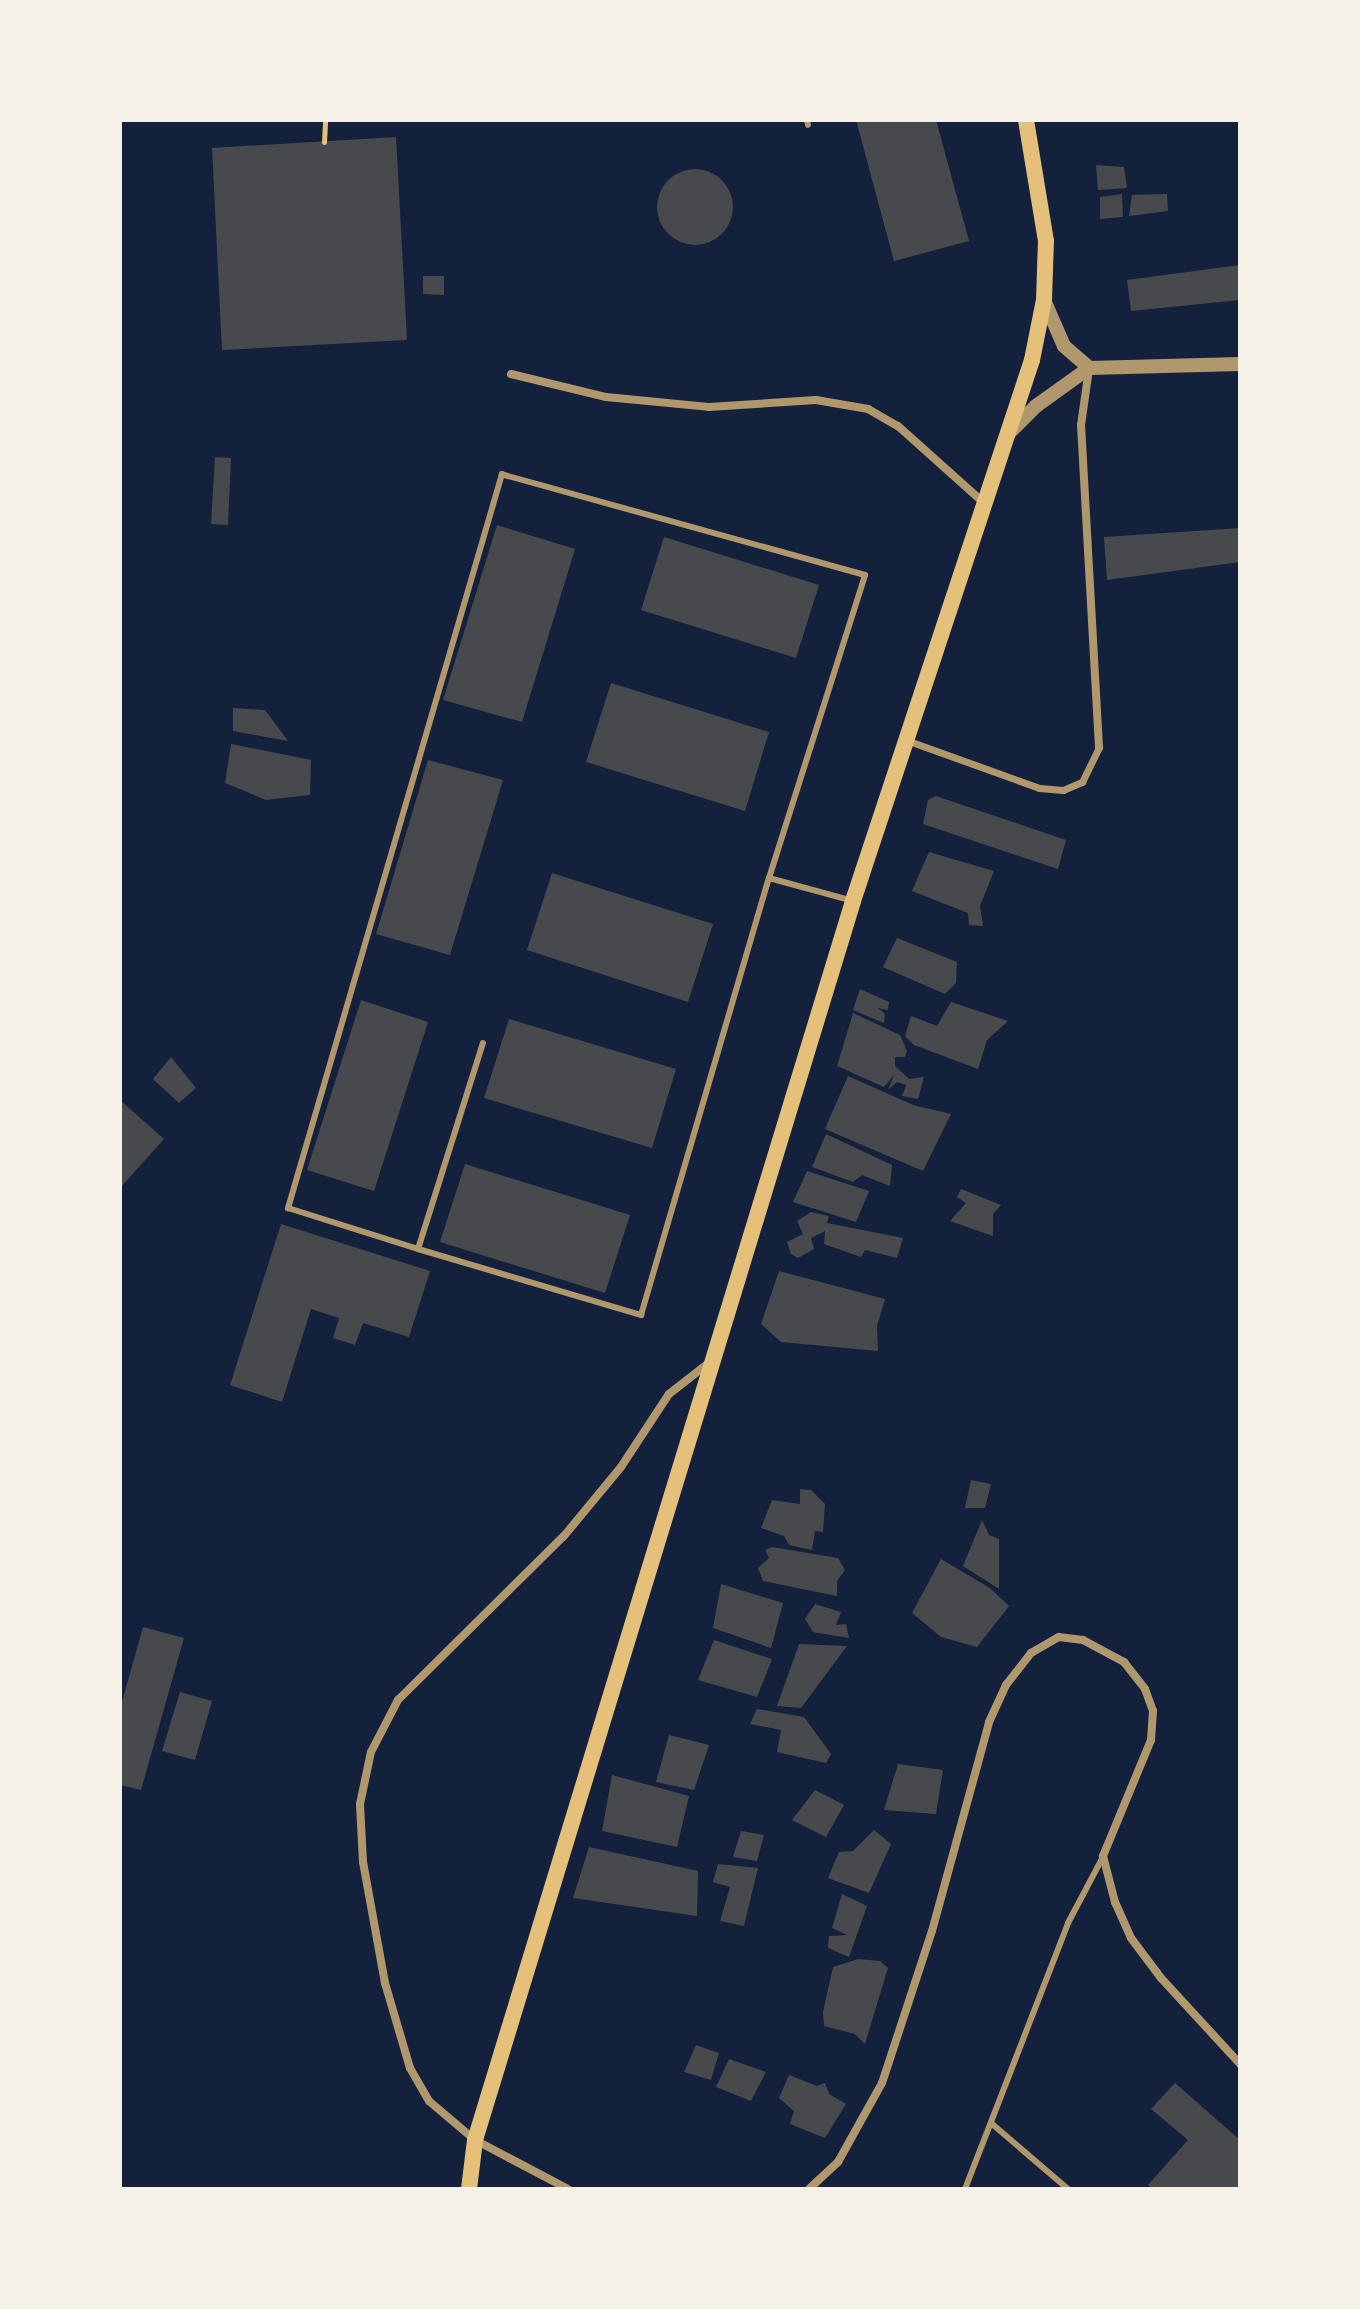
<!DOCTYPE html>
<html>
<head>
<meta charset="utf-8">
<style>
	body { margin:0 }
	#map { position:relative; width:1360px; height:2309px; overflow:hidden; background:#14213d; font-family:"PT Sans Narrow",sans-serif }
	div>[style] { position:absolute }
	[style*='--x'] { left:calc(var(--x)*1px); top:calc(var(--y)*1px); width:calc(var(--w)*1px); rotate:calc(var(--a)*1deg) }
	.building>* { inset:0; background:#48494c }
	.round { border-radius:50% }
	.path>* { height:5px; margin:-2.5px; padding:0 2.5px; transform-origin:2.5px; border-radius:2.5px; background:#e5c07b }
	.service>* { height:6px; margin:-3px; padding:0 3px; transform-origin:3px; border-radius:3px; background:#b1986c }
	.pedestrian>* { height:7px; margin:-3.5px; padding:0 3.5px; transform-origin:3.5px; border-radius:3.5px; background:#b1986c }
	.minor>* { height:8px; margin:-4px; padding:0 4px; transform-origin:4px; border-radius:4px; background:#b1986c }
	.tertiary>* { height:14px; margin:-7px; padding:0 7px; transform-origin:7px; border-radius:7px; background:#b1986c }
	.secondary>* { height:16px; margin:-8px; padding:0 8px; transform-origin:8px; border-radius:8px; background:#e5c07b }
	span { translate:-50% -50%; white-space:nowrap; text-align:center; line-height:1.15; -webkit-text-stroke:7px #f6f1e7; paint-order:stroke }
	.frame { position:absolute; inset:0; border:122px solid #f6f1e7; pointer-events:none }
</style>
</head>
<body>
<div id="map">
	<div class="building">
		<i style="clip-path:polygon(856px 120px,936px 120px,969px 241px,894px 261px)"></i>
		<i style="clip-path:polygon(396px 137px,407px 340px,222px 350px,212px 148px)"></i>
		<i style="clip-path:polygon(1096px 165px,1124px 167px,1127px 188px,1098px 190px)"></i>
		<i class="round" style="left:657px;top:169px;width:76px;height:76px"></i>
		<i style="clip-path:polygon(1122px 194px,1123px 217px,1100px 219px,1100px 197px)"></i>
		<i style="clip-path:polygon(1167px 194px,1168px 211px,1129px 216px,1132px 195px)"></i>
		<i style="clip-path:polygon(1240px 265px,1240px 300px,1131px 311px,1127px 280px)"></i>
		<i style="clip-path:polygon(423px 276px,444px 276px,444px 295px,423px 294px)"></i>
		<i style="clip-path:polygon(215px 457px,231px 458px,228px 525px,211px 524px)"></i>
		<i style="clip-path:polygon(497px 525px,575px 549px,522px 722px,443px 700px)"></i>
		<i style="clip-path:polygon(1240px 528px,1240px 562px,1107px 580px,1104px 537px)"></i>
		<i style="clip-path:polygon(664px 537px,819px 585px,796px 658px,641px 610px)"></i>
		<i style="clip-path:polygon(611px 683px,769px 732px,745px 811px,586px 762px)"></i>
		<i style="clip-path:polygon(233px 708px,265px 710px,288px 741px,233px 731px)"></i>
		<i style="clip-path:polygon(231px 744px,311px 760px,310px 795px,266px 800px,225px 783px)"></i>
		<i style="clip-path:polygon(428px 760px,503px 780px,450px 955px,376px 934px)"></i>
		<i style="clip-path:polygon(936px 796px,1066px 840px,1058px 869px,923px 824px,928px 800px)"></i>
		<i style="clip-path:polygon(929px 852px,994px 871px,980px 906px,983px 926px,969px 925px,968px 913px,912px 891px)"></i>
		<i style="clip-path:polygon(552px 873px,713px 924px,688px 1002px,527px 950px)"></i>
		<i style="clip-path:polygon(897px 938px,957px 962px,956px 983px,945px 994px,883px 967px)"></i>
		<i style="clip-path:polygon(860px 989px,889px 1002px,888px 1010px,878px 1008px,885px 1014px,884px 1023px,853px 1010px)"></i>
		<i style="clip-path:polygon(361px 1000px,428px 1022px,374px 1191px,307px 1170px)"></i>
		<i style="clip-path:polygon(951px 1002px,1008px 1021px,987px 1040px,978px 1069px,914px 1045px,905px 1036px,911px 1016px,937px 1026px)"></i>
		<i style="clip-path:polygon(853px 1013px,900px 1035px,907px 1051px,905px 1057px,895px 1057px,895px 1066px,909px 1079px,924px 1077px,918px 1099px,902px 1096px,906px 1085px,897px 1082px,888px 1090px,894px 1075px,884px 1087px,837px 1066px)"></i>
		<i style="clip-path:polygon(509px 1019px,676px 1069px,652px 1148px,484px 1098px)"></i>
		<i style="clip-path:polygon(171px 1057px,196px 1088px,179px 1103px,153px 1079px)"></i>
		<i style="clip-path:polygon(848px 1076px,913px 1105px,951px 1114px,923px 1171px,825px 1129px)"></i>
		<i style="clip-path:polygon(120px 1100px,164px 1139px,120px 1188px)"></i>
		<i style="clip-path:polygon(826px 1134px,892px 1165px,890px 1186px,862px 1175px,853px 1182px,812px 1167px)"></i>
		<i style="clip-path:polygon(465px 1164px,630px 1215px,605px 1293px,440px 1242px)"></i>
		<i style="clip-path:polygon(807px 1171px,869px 1191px,856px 1222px,793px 1202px)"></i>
		<i style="clip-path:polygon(961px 1189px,1001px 1205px,993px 1214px,993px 1236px,950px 1221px,966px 1203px,957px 1197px)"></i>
		<i style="clip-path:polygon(811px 1212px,829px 1216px,827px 1223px,903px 1238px,897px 1258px,865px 1250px,861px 1257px,824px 1244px,825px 1231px,811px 1238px,814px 1249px,798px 1258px,791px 1254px,787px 1242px,803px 1234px,797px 1221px)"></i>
		<i style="clip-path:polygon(281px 1224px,430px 1271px,409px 1337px,363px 1323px,355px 1345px,333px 1338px,339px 1318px,311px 1309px,282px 1402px,230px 1385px)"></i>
		<i style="clip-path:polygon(779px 1271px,885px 1299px,877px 1326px,878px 1351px,781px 1342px,761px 1324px)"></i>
		<i style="clip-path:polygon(971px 1480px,991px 1484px,985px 1508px,965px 1508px)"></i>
		<i style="clip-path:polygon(800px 1489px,811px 1490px,825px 1504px,823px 1532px,815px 1531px,812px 1550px,789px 1545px,784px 1536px,761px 1528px,772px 1500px,800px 1504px)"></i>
		<i style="clip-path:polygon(982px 1520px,989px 1535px,999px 1539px,999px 1589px,963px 1566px)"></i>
		<i style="clip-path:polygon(772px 1547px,838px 1558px,845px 1570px,837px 1581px,837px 1596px,763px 1581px,758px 1568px,769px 1558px,765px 1550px)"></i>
		<i style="clip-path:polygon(941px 1559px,990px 1588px,1009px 1606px,977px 1647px,941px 1637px,912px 1613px)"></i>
		<i style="clip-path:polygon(721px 1584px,783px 1603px,771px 1648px,713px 1628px)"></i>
		<i style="clip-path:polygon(815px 1604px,841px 1612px,836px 1625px,846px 1624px,849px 1638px,813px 1632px,805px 1619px)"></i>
		<i style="clip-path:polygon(143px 1627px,184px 1638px,141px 1790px,120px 1785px,120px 1709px)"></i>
		<i style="clip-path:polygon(714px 1640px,772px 1659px,757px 1697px,698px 1680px)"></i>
		<i style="clip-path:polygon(799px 1644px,847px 1646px,801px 1708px,777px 1706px)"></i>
		<i style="clip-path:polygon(180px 1692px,212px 1701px,195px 1760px,162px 1751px)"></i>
		<i style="clip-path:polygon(757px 1709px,804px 1717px,831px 1754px,826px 1763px,777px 1752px,781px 1730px,750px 1724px)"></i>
		<i style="clip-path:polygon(669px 1735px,709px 1745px,694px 1790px,656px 1782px)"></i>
		<i style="clip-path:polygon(898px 1764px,943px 1770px,936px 1814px,884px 1810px)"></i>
		<i style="clip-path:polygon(612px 1775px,689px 1796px,677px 1847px,602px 1831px)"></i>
		<i style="clip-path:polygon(815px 1790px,844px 1805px,826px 1837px,792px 1820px)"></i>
		<i style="clip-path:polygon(874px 1830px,891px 1844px,869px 1893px,828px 1878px,839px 1852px,853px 1851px)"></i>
		<i style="clip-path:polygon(741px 1831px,764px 1835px,757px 1861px,733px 1857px)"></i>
		<i style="clip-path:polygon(589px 1847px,698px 1871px,697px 1916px,573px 1898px)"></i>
		<i style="clip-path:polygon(718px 1864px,758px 1868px,744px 1926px,720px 1921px,730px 1887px,713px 1882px)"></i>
		<i style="clip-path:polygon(842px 1894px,867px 1906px,849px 1957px,828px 1948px,829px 1936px,847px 1935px,832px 1928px)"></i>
		<i style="clip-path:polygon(858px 1959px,880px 1961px,888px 1968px,865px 2044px,855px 2034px,824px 2026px,823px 2012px,833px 1967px)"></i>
		<i style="clip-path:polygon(696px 2045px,719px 2053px,711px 2080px,684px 2072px)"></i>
		<i style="clip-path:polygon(729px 2059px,766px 2072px,751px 2101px,716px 2087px)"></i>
		<i style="clip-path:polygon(789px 2075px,817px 2086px,825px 2083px,829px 2094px,846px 2104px,825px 2138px,790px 2124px,794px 2111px,779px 2098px)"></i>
		<i style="clip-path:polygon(1175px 2083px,1240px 2140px,1240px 2189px,1153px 2189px,1148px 2185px,1188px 2140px,1151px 2109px)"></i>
	</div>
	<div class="path">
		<i style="--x:324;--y:142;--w:22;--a:-87"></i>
	</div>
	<div class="service">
		<i style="--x:807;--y:120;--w:5;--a:79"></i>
		<i style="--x:769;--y:878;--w:84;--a:15.2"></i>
		<i style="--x:418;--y:1249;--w:233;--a:16.5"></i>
		<i style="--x:641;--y:1315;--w:455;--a:-73.7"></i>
		<i style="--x:769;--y:878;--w:318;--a:-72.4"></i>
		<i style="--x:865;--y:575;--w:377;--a:-164.5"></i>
		<i style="--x:502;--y:474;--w:765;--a:106.25"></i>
		<i style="--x:288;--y:1208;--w:136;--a:17.5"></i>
		<i style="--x:418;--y:1249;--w:216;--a:-72.5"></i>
		<i style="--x:991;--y:2123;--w:101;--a:40.6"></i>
		<i style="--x:965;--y:2189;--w:285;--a:-68.8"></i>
		<i style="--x:1068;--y:1923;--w:75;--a:-62.1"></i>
	</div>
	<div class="pedestrian">
		<i style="--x:906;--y:740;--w:141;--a:19.8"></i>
		<i style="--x:1039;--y:788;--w:24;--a:5"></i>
		<i style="--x:1063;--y:790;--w:21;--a:-23"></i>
		<i style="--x:1082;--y:782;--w:39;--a:-64"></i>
	</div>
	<div class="minor">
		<i style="--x:1089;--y:369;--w:57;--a:98.1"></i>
		<i style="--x:1081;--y:425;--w:323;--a:86.8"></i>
		<i style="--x:511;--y:374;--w:98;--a:13.6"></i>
		<i style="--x:606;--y:397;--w:103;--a:5.5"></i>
		<i style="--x:709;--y:407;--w:107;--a:-3.7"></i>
		<i style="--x:816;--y:400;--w:53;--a:9.8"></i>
		<i style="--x:868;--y:409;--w:34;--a:30"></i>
		<i style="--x:898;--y:426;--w:115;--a:41.8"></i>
		<i style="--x:568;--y:2189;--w:105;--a:-152.2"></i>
		<i style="--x:475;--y:2140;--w:60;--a:-139.7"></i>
		<i style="--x:429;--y:2101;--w:38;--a:-120"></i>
		<i style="--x:410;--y:2068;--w:89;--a:-106.4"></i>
		<i style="--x:385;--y:1983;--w:123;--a:-100.3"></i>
		<i style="--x:363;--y:1862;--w:58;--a:-93"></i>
		<i style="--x:360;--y:1804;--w:53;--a:-78.1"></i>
		<i style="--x:371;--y:1752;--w:59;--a:-62.6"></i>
		<i style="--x:398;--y:1700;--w:233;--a:-44.7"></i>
		<i style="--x:564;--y:1536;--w:89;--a:-50.4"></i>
		<i style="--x:621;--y:1467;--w:87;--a:-56.7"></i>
		<i style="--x:669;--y:1394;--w:52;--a:-38"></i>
		<i style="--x:809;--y:2189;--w:40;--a:-43"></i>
		<i style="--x:838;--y:2162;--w:90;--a:-60.9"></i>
		<i style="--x:882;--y:2083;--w:160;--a:-71.8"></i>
		<i style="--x:932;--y:1931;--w:217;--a:-74.7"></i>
		<i style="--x:989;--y:1722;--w:41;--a:-65.3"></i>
		<i style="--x:1006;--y:1685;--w:41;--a:-52"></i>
		<i style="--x:1031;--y:1653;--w:32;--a:-30"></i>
		<i style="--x:1059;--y:1637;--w:24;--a:7"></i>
		<i style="--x:1083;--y:1640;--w:47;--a:28.2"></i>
		<i style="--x:1124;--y:1662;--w:34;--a:52"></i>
		<i style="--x:1145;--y:1689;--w:23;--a:70"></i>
		<i style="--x:1153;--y:1711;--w:29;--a:94"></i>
		<i style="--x:1151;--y:1740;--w:126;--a:112.5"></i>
		<i style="--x:1103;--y:1856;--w:48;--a:75.4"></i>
		<i style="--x:1115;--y:1902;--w:39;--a:66"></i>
		<i style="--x:1131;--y:1938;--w:50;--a:53.1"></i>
		<i style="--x:1161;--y:1978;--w:117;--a:47.4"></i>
	</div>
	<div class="tertiary">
		<i style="--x:1044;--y:300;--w:50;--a:66.5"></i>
		<i style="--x:1064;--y:346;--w:33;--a:41"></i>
		<i style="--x:1007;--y:435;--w:41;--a:-45"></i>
		<i style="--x:1036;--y:406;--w:65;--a:-35.6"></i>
		<i style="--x:1089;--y:368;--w:151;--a:-1.5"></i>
	</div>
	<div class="secondary">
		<i style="--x:469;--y:2189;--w:49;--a:-83"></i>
		<i style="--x:475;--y:2140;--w:1295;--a:-73.03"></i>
		<i style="--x:853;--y:901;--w:570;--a:-71.69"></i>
		<i style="--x:1032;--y:360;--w:61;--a:-78.7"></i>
		<i style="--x:1044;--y:300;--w:59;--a:-88.1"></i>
		<i style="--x:1046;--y:241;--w:123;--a:-99.4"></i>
	</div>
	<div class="frame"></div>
</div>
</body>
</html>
